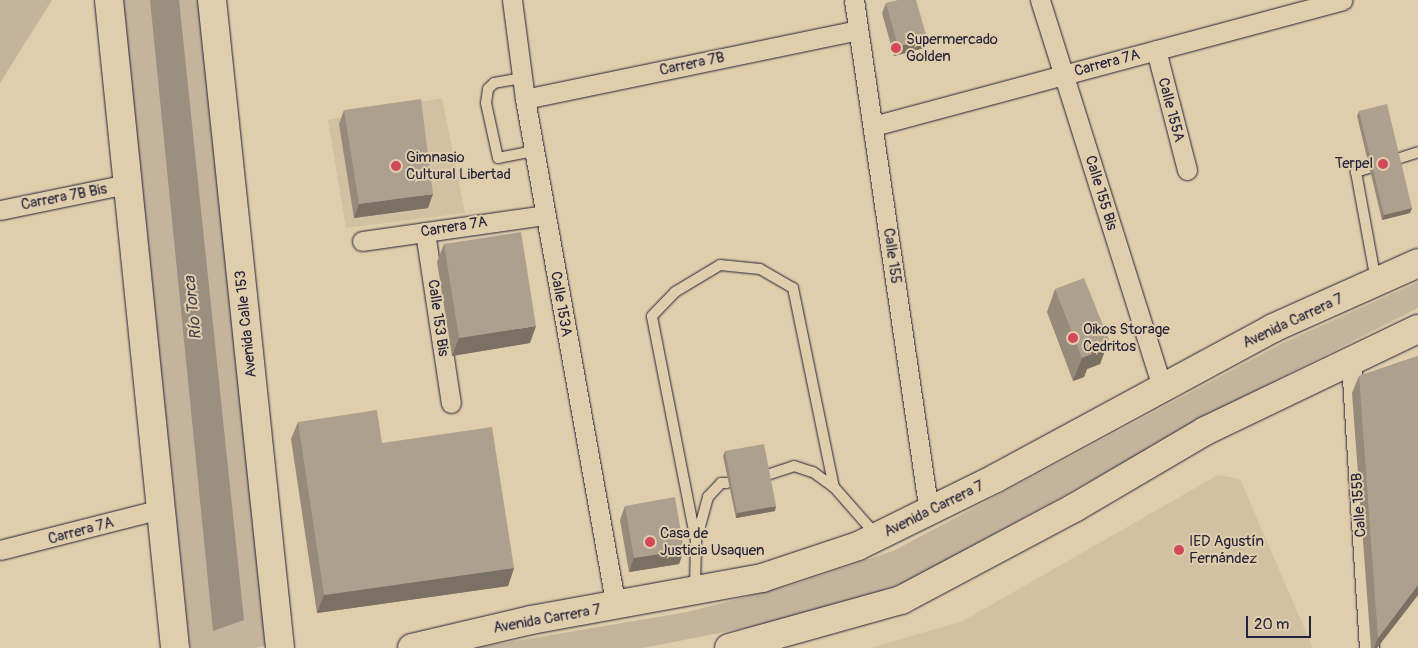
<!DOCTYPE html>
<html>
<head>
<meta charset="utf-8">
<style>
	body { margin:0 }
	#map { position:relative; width:1418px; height:648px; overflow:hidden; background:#e0cdab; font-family:Pangolin,sans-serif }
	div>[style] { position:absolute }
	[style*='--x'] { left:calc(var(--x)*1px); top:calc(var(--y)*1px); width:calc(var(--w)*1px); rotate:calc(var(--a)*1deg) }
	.built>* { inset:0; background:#d1c0a2 }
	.green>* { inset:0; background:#c4b49b }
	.water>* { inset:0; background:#9a8f81 }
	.roads { filter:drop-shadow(0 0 1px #22223b) drop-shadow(0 0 1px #22223b) }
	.lane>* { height:10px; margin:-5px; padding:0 5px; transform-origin:5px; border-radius:5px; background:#e0cdab }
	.street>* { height:19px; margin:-9.5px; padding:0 9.5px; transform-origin:9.5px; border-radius:9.5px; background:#e0cdab }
	.primary>* { height:28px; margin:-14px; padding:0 14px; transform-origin:14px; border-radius:14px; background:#e0cdab }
	.wall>* { inset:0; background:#968a7a }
	.shaded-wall>* { inset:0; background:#7a7063 }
	.building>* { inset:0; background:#aea08e }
	.dots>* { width:14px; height:14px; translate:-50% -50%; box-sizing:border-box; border:2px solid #e0cdab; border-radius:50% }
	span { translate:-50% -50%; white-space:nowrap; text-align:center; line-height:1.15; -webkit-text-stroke:4px #e0cdab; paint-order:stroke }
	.poi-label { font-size:15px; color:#22223b }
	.left { translate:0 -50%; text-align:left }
	.right { translate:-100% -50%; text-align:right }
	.street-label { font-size:15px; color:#22223b }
	.water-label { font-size:16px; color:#403d4c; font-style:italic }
	.scale { position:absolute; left:1246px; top:616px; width:65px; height:22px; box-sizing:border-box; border:2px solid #22223b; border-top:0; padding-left:6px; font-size:15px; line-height:18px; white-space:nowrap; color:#22223b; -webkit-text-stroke:4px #e0cdab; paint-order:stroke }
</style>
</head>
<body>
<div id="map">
	<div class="built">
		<i style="clip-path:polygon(442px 98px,465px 213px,346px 228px,328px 120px)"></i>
		<i style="clip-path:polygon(1218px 475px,1240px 479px,1313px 648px,870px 648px,963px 621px)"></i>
	</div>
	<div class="green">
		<i style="clip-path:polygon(0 0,52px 0,0 83px)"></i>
		<i style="clip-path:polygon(123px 0,203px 0,266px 645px,256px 648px,190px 648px)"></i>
		<i style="clip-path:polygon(1418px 282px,1418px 308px,1245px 396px,907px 582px,801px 617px,643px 648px,474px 648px,687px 612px,785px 587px,893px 551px,1283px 343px)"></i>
	</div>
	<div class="water">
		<i style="clip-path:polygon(150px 0,179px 0,244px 620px,213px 631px)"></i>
	</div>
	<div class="roads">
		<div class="lane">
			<i style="--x:522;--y:78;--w:28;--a:170"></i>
			<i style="--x:494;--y:83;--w:8;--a:135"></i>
			<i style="--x:488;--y:89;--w:14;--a:98"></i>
			<i style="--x:486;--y:103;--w:56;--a:77.7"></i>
			<i style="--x:498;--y:158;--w:37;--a:-11"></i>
			<i style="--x:1397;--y:159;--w:22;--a:-18"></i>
			<i style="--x:1369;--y:168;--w:14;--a:163"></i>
			<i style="--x:1356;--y:172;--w:111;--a:79.6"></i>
			<i style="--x:767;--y:475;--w:28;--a:-18"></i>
			<i style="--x:794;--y:466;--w:20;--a:18"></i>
			<i style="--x:813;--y:472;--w:26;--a:36"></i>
			<i style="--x:834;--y:487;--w:65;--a:48.7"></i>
			<i style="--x:696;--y:541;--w:229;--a:-101.1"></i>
			<i style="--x:652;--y:316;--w:33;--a:-46"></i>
			<i style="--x:675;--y:292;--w:52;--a:-31"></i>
			<i style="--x:720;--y:265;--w:40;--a:5.7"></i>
			<i style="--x:760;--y:269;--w:38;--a:30"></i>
			<i style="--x:793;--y:288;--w:203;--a:78.4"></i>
			<i style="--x:695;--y:589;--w:48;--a:-88.8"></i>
			<i style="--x:696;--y:541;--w:46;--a:-74.7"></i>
			<i style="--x:708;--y:497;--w:19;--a:-47"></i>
			<i style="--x:721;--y:483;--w:6;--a:0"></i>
		</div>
		<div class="street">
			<i style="--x:512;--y:0;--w:100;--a:82.5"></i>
			<i style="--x:525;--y:99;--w:516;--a:79.84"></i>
			<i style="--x:854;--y:0;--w:517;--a:81.67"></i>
			<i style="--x:1040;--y:0;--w:406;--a:72.5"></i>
			<i style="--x:1156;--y:50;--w:124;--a:75.5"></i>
			<i style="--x:525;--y:99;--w:340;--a:-11.7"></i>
			<i style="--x:873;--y:126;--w:486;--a:-15"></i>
			<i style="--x:0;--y:210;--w:130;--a:-11.6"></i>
			<i style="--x:425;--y:232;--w:173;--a:81.4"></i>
			<i style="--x:362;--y:241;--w:185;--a:-8.1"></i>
			<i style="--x:1351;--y:362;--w:287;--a:86.4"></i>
			<i style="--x:0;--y:550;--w:166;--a:-14.3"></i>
		</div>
		<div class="primary">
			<i style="--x:109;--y:0;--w:651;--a:84.18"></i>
			<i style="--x:212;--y:0;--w:652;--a:84.01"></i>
			<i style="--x:412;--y:648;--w:122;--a:-13.2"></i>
			<i style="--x:531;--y:620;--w:235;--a:-10.3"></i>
			<i style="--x:762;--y:578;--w:101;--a:-18.4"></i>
			<i style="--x:858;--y:546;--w:154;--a:-26.2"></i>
			<i style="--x:996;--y:478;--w:315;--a:-28.4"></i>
			<i style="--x:1273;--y:328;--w:159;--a:-24.1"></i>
			<i style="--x:729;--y:648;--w:179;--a:-15.6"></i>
			<i style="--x:901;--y:600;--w:196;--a:-28"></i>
			<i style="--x:1074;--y:508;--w:152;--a:-30.4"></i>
			<i style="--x:1205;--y:431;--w:236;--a:-25.6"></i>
		</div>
	</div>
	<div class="wall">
		<i style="clip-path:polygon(886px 3px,924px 48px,894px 56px,882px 13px)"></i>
		<i style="clip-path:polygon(344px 110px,428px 208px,354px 218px,339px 124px)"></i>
		<i style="clip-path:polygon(1359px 111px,1412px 208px,1410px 213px,1382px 220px,1357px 116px)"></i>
		<i style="clip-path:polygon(444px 244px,530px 343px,452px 356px,437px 262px)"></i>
		<i style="clip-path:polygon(1055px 289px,1109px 340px,1100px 364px,1087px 369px,1084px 377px,1073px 381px,1047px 312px)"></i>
		<i style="clip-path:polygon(1418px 356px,1418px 595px,1377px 648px,1371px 648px,1352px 393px,1359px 376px)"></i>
		<i style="clip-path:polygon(298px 422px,514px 568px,508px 586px,317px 613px,291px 439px)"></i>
		<i style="clip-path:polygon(725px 451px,775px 511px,736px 518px,723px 456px)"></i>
		<i style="clip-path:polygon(625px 506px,684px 550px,679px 564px,629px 572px,620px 520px)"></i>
	</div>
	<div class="shaded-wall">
		<i style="clip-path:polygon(927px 38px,924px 48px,894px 56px,898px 47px)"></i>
		<i style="clip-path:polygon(433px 194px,428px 208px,354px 218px,359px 204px)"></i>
		<i style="clip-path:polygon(1412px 208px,1410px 213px,1382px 220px,1384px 215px)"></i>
		<i style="clip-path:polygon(536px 326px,530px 343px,452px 356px,459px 338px)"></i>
		<i style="clip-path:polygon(1109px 340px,1100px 364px,1087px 369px,1084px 377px,1073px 381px,1082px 358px,1090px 347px)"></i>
		<i style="clip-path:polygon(776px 506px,775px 511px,736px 518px,737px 513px)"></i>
		<i style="clip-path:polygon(684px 550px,679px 564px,629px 572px,634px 558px)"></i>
		<i style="clip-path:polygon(514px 568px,508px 586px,317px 613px,324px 595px)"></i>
		<i style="clip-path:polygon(1418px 585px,1418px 595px,1377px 648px,1374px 648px,1378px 638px)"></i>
	</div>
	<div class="building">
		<i style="clip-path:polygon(898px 0,916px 0,927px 38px,898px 47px,886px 3px)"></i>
		<i style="clip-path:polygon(421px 99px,433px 194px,359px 204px,344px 110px)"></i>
		<i style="clip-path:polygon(1387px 104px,1412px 208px,1384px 215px,1359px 111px)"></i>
		<i style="clip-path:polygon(521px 232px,536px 326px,459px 338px,444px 244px)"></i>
		<i style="clip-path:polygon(1084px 278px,1109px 340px,1090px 347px,1092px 354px,1082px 358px,1055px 289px)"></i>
		<i style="clip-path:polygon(1418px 356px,1418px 585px,1378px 638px,1359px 376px)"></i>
		<i style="clip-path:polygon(377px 410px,382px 443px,492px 427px,514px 568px,324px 595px,298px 422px)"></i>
		<i style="clip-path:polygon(764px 444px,776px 506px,737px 513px,725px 451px)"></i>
		<i style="clip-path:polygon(675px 497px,684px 550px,634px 558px,625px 506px)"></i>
	</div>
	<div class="dots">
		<i style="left:896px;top:48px;background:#d1495b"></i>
		<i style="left:1383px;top:164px;background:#d1495b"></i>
		<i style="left:396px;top:166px;background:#d1495b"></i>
		<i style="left:1073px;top:338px;background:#d1495b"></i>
		<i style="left:650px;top:542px;background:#d1495b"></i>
		<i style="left:1179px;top:550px;background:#d1495b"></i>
	</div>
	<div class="poi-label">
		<span class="left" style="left:906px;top:48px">Supermercado<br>Golden</span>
		<span class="left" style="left:406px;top:166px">Gimnasio<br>Cultural Libertad</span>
		<span class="right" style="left:1373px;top:164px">Terpel</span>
		<span class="left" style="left:1083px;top:338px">Oikos Storage<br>Cedritos</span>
		<span class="left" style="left:660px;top:542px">Casa de<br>Justicia Usaquen</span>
		<span class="left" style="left:1189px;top:550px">IED Agustín<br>Fernández</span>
	</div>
	<div class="street-label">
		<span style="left:1107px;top:63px;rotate:-15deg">Carrera 7A</span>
		<span style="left:692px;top:64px;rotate:-12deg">Carrera 7B</span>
		<span style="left:1171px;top:110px;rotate:75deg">Calle 155A</span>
		<span style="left:1101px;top:193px;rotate:73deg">Calle 155 Bis</span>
		<span style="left:64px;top:197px;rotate:-11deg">Carrera 7B Bis</span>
		<span style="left:454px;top:227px;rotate:-9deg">Carrera 7A</span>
		<span style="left:892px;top:256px;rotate:82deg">Calle 155</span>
		<span style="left:561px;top:304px;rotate:80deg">Calle 153A</span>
		<span style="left:438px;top:318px;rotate:82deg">Calle 153 Bis</span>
		<span style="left:1293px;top:321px;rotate:-25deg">Avenida Carrera 7</span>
		<span style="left:246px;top:324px;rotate:-96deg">Avenida Calle 153</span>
		<span style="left:1359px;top:505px;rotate:-94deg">Calle 155B</span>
		<span style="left:934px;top:509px;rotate:-26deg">Avenida Carrera 7</span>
		<span style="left:81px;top:531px;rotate:-15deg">Carrera 7A</span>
		<span style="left:547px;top:619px;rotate:-10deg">Avenida Carrera 7</span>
	</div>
	<div class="water-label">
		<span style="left:193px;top:308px;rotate:-96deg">Río Torca</span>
	</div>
	<div class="scale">20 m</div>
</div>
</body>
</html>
